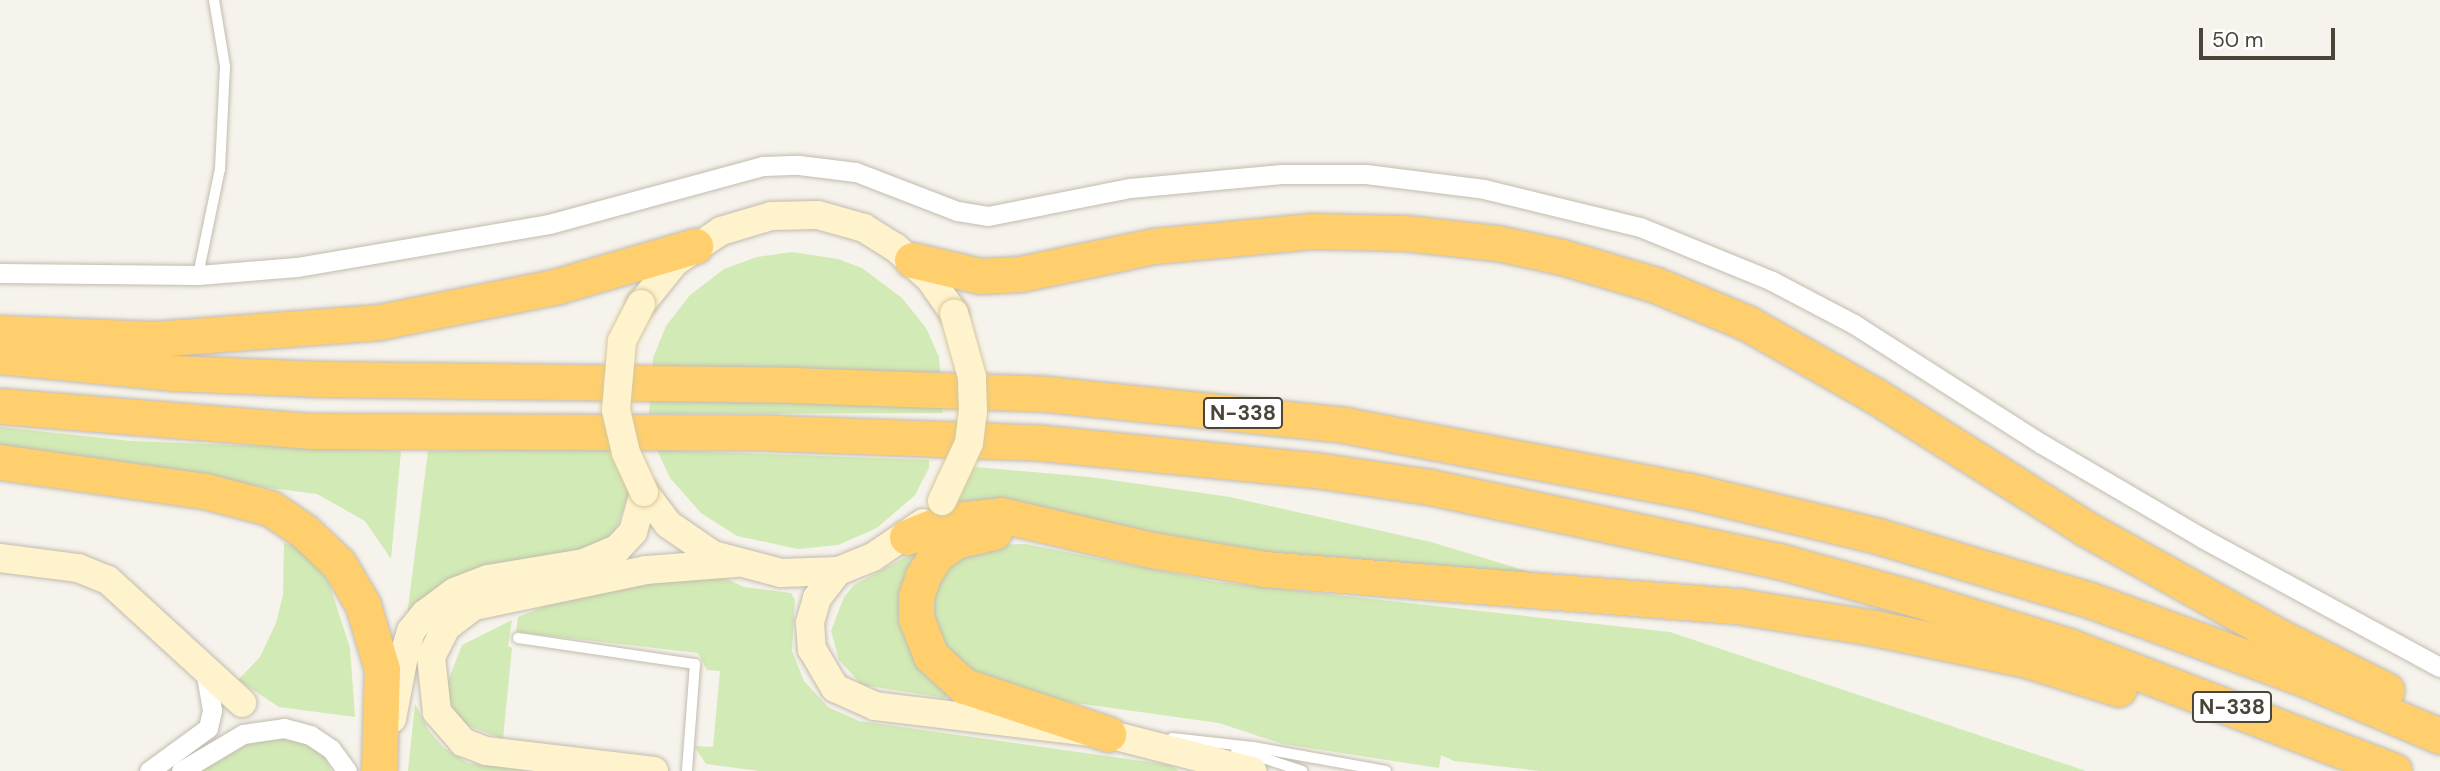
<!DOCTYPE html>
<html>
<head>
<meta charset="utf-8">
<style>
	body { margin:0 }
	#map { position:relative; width:2440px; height:771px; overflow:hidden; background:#f6f3ec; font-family:"DM Sans",sans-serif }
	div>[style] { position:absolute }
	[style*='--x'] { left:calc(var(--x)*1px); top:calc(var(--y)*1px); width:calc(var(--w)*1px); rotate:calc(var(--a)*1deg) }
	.green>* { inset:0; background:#d2eab5 }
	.roads { filter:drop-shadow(0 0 2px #c2bbae) drop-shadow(0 0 2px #c2bbae) }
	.lane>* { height:10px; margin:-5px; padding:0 5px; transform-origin:5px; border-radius:5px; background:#fff }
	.street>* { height:19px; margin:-9.5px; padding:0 9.5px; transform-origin:9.5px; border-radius:9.5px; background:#fff }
	.secondary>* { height:28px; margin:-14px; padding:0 14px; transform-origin:14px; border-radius:14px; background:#fff3cd }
	.highway>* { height:35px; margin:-17.5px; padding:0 17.5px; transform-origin:17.5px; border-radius:17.5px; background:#ffcf6e }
	.bridges { filter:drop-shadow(0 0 2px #d6c79b) drop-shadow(0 0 2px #d6c79b) }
	.secondary-bridge>* { height:28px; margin:-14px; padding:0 14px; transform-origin:14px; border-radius:14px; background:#fff3cd }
	span { translate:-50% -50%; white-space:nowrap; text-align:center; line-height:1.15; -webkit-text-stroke:5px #fff; paint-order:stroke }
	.shield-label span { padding:2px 5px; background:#fff; border:2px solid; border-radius:5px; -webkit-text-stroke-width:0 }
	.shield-label { font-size:21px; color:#4b4439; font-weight:700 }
	.scale { position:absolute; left:2199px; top:28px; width:136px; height:32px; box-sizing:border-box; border:4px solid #4b4439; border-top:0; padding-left:9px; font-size:21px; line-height:24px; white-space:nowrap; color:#4b4439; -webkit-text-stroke:5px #fff; paint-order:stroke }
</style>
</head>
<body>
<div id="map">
	<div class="green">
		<i style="clip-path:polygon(792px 252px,838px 259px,862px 268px,902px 298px,926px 328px,939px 357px,943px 413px,649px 414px,653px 358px,666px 326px,690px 295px,724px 269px,757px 257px)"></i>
		<i style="clip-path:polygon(0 427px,131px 441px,401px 451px,391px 559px,365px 521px,317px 494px,0 452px)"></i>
		<i style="clip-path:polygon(612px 447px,629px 493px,612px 540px,407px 616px,428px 451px)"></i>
		<i style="clip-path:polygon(657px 450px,929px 460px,929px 468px,915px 495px,877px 528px,838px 545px,798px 549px,737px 536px,701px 513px,670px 478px)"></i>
		<i style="clip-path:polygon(974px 467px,1090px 477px,1230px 497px,1431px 542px,1590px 590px,1272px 558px,957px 502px)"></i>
		<i style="clip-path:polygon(284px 543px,299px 547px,317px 562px,330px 586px,350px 648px,355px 717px,279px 707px,238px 680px,260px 657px,276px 623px,283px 595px)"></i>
		<i style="clip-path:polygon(1026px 544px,1217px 582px,1670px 632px,2086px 771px,1540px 771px,1454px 761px,1441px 755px,1439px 768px,1283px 744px,1219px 723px,1040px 698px,973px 674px,941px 642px,934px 627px,935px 582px,954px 560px,986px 545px)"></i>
		<i style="clip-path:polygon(926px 546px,910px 566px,949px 688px,946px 698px,862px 685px,839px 660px,831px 631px,844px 597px,854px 585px)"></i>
		<i style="clip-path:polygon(686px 577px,725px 578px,744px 587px,791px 593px,795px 600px,792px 651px,804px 681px,828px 707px,859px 721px,1170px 765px,1179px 771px,759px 771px,706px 764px,694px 746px,713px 747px,720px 671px,707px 670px,698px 653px,516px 632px,518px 617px,575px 594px)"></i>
		<i style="clip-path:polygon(512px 620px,508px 646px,512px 648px,503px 739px,461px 723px,448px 697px,448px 681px,462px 645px)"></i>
		<i style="clip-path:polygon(415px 704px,429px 731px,444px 748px,468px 763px,531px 771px,408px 771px)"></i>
		<i style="clip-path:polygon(266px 733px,306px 743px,324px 756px,332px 771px,199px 771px)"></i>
	</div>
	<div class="roads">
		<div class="lane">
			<i style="--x:198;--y:275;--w:108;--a:-78.3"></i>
			<i style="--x:220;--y:169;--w:103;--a:-87.2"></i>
			<i style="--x:225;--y:66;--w:67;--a:-99.5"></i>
			<i style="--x:518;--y:638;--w:179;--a:8.4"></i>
			<i style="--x:695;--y:664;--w:107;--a:94.3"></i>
			<i style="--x:1172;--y:738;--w:81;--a:6.3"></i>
			<i style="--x:1253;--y:747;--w:135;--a:10.2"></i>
			<i style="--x:1236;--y:749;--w:70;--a:18.4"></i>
		</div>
		<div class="street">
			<i style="--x:0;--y:273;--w:198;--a:0.6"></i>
			<i style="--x:198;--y:275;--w:99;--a:-4.6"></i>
			<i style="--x:297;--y:267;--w:256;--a:-9.7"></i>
			<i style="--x:549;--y:224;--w:222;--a:-15.2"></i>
			<i style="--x:763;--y:166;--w:36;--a:-2"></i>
			<i style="--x:799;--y:165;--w:57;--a:7"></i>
			<i style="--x:856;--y:172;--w:108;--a:21.1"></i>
			<i style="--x:957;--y:211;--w:31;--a:9"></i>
			<i style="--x:988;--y:216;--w:145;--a:-11.2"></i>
			<i style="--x:1130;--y:188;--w:152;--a:-5.3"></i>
			<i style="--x:1281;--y:174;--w:85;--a:0"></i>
			<i style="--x:1366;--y:174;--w:119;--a:7.2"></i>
			<i style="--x:1484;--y:189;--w:161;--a:13.7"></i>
			<i style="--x:1640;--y:227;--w:143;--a:22.2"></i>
			<i style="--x:1772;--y:281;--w:93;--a:27.7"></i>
			<i style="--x:1854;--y:324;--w:223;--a:32.6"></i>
			<i style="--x:2042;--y:444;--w:186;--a:30.4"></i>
			<i style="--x:2202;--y:538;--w:271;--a:28.5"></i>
			<i style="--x:149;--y:771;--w:73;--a:-36.1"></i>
			<i style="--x:208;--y:728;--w:18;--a:-77"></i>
			<i style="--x:212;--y:710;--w:41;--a:-99.9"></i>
			<i style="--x:181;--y:771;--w:72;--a:-30.8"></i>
			<i style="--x:243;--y:734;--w:41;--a:-8.3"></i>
			<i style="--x:284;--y:728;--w:27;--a:15"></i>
			<i style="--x:310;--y:735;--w:25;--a:34"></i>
			<i style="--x:331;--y:749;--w:27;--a:54"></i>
		</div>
		<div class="secondary">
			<i style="--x:641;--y:304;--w:54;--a:-51"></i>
			<i style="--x:675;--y:262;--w:55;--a:-34"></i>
			<i style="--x:721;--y:231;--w:52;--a:-16.7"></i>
			<i style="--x:771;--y:216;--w:47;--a:-1.2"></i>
			<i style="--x:818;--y:215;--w:48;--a:15.8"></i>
			<i style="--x:864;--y:228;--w:36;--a:32"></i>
			<i style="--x:895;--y:247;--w:47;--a:42.4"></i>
			<i style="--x:930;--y:279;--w:42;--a:54.8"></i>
			<i style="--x:644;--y:492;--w:40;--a:53"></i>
			<i style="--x:668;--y:524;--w:55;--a:34.6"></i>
			<i style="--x:713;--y:555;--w:70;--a:14.8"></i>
			<i style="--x:781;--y:573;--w:57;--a:-2"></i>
			<i style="--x:923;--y:523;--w:60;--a:145.8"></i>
			<i style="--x:873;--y:557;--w:38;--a:158"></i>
			<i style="--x:838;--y:571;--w:34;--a:128"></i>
			<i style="--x:817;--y:598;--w:26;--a:106"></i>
			<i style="--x:810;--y:623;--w:26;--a:86"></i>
			<i style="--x:812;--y:649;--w:45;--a:59.5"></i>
			<i style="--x:835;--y:688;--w:44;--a:24.2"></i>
			<i style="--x:875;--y:706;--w:235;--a:6.9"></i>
			<i style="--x:1108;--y:734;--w:149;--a:14.4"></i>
			<i style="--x:0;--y:558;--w:79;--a:7.3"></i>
			<i style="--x:78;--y:568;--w:32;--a:22"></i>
			<i style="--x:108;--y:580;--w:182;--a:42.5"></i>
			<i style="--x:392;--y:719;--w:69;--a:-79.2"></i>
			<i style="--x:405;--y:651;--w:21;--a:-73"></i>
			<i style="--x:411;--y:631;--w:22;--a:-51"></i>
			<i style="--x:425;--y:614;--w:36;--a:-37"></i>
			<i style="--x:454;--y:592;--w:36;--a:-21"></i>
			<i style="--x:488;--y:579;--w:97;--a:-9.5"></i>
			<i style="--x:584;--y:563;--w:36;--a:-23"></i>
			<i style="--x:617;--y:549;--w:23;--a:-47"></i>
			<i style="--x:633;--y:532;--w:41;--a:-74.6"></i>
			<i style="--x:654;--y:771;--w:169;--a:-173.2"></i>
			<i style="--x:486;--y:751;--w:25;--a:-159"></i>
			<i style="--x:463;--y:742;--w:40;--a:-131"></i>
			<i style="--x:437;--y:712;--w:55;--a:-96.2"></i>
			<i style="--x:431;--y:657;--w:34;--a:-63"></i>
			<i style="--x:446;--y:627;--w:35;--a:-37"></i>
			<i style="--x:474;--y:606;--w:176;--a:-11.8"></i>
			<i style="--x:646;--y:570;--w:89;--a:-4.5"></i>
		</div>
		<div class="highway">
			<i style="--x:912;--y:260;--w:70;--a:13.2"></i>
			<i style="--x:980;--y:276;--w:40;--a:-2.9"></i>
			<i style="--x:1020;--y:274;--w:137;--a:-11.8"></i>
			<i style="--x:1154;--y:246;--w:159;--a:-5.4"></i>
			<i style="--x:1312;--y:231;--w:93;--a:1.2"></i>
			<i style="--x:1405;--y:233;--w:93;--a:6.2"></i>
			<i style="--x:1497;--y:243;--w:66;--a:12.2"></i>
			<i style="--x:1562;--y:257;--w:98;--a:16.6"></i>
			<i style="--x:1656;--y:285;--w:99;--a:22.7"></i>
			<i style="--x:1747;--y:323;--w:146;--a:29.6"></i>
			<i style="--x:1874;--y:395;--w:249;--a:32.2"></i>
			<i style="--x:2085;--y:528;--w:223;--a:29.2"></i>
			<i style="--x:2280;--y:637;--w:119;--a:26.6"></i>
			<i style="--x:0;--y:333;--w:154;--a:2.2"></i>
			<i style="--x:154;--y:339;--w:227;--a:-4.3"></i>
			<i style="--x:380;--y:322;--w:182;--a:-11.4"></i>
			<i style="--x:558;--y:286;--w:143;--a:-16.3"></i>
			<i style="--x:0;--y:356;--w:175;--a:5.6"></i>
			<i style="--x:174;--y:373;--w:147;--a:2.3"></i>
			<i style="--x:321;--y:379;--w:473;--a:0.7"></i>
			<i style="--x:794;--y:385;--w:252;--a:2"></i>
			<i style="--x:1046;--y:394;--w:300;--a:5.9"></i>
			<i style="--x:1344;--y:425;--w:353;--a:10.8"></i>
			<i style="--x:1691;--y:491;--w:192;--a:13.5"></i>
			<i style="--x:1878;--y:536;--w:221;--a:16.8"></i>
			<i style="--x:2090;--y:600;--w:229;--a:20.2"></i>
			<i style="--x:2305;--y:679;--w:147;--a:22.9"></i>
			<i style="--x:0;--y:406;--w:313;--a:4.6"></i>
			<i style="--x:312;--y:431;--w:463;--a:0.2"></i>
			<i style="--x:775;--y:433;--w:268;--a:2.1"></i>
			<i style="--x:1043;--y:443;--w:273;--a:5.7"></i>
			<i style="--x:1315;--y:470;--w:116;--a:8.4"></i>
			<i style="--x:1430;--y:487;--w:357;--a:12"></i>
			<i style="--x:1779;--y:561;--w:142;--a:15.5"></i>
			<i style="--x:1916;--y:599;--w:160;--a:17.1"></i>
			<i style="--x:2069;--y:646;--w:348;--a:21"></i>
			<i style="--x:0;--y:462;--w:207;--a:8.1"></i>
			<i style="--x:205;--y:491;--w:67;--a:14.7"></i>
			<i style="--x:270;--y:508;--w:41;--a:34.1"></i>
			<i style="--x:304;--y:531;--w:48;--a:43.3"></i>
			<i style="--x:339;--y:564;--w:48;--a:59.7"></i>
			<i style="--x:363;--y:605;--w:67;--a:73.5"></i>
			<i style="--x:382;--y:669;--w:102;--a:91.7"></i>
			<i style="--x:994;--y:532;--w:39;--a:167"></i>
			<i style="--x:956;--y:541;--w:24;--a:145"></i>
			<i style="--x:936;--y:555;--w:25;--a:122"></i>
			<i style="--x:923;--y:576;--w:21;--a:109"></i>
			<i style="--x:916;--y:596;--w:22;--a:90"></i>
			<i style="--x:916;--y:618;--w:41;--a:68.5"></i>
			<i style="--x:931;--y:656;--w:45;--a:42.3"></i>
			<i style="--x:964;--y:686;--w:152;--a:18.4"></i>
			<i style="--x:907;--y:537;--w:43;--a:-21.8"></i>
			<i style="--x:947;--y:521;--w:54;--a:-6.3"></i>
			<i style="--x:1001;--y:515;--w:155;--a:13.1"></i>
			<i style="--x:1152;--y:550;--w:115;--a:9.5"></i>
			<i style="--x:1265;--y:569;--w:480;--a:4.5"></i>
			<i style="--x:1743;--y:607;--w:133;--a:9.1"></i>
			<i style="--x:1874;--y:628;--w:156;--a:11.8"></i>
			<i style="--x:2027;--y:660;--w:96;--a:17.5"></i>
		</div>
	</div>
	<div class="bridges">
		<div class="secondary-bridge">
			<i style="--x:641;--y:304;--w:42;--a:117.2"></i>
			<i style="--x:622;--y:341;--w:69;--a:95"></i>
			<i style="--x:616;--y:410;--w:44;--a:76.9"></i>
			<i style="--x:626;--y:453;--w:43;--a:65.2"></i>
			<i style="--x:942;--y:501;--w:64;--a:-65"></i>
			<i style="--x:969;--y:443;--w:33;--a:-83"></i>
			<i style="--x:973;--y:410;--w:33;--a:-92"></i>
			<i style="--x:972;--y:377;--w:66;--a:-105.7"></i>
		</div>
	</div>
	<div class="shield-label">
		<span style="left:1243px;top:413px">N-338</span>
		<span style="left:2232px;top:707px">N-338</span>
	</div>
	<div class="scale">50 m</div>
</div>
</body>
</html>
